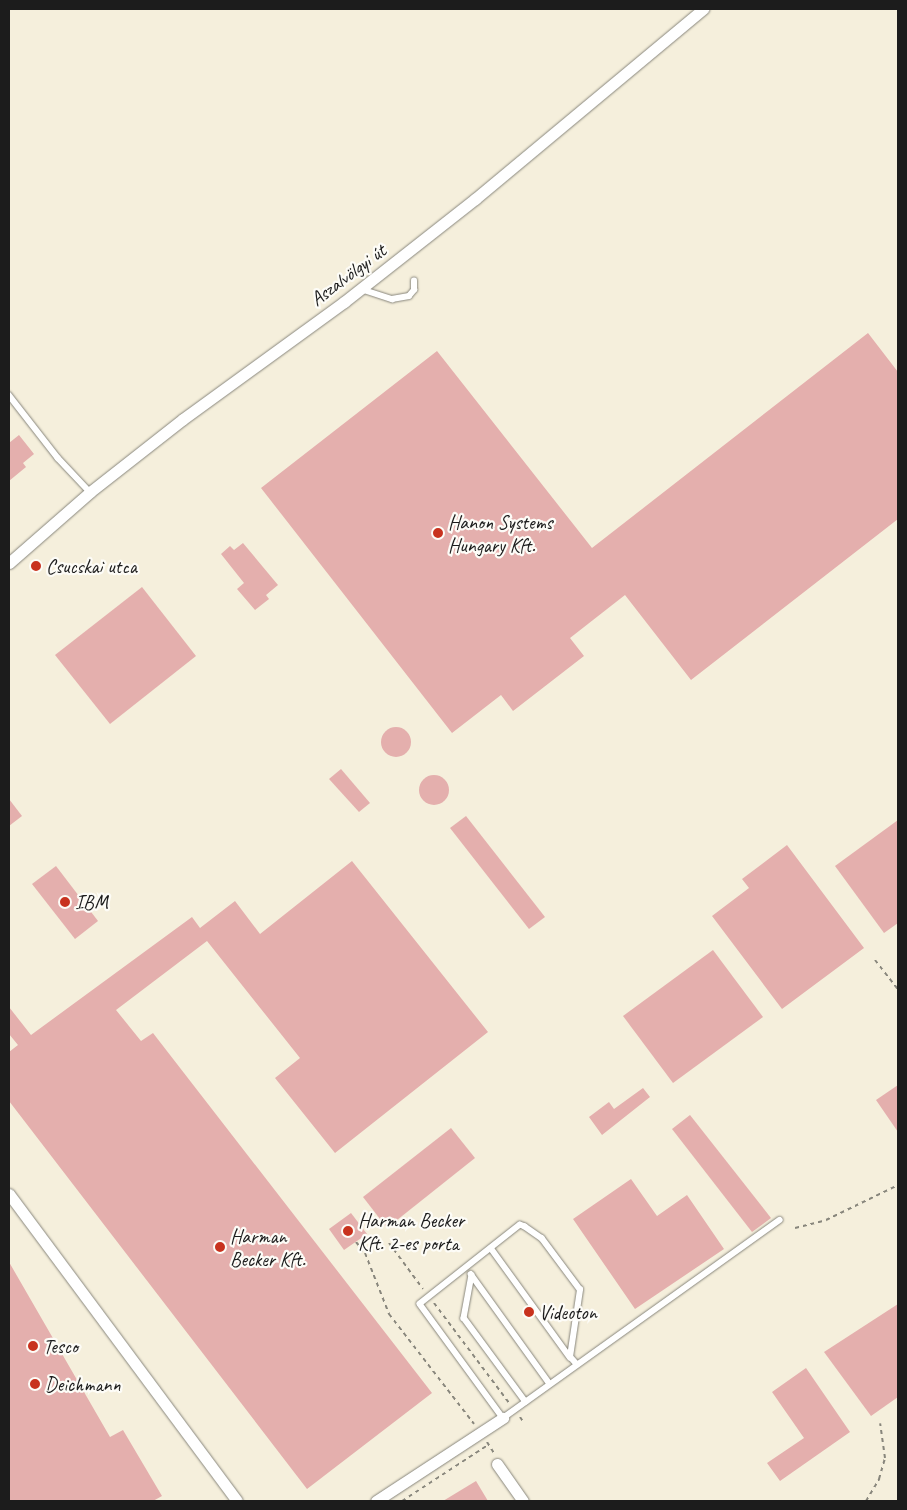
<!DOCTYPE html>
<html>
<head>
<meta charset="utf-8">
<style>
	body { margin:0 }
	#map { position:relative; width:907px; height:1510px; overflow:hidden; background:#f5efdc; font-family:Caveat,sans-serif }
	div>[style] { position:absolute }
	[style*='--x'] { left:calc(var(--x)*1px); top:calc(var(--y)*1px); width:calc(var(--w)*1px); rotate:calc(var(--a)*1deg) }
	.building>* { inset:0; background:#e4afad }
	.round { border-radius:50% }
	.path>* { height:2px; margin-top:-1px; transform-origin:0; background:repeating-linear-gradient(90deg,#88867c 0 4px,transparent 0 8px) }
	.roads { filter:drop-shadow(0 0 1px #88867c) drop-shadow(0 0 1px #88867c) }
	.lane>* { height:5.5px; margin:-2.75px; padding:0 2.75px; transform-origin:2.75px; border-radius:2.75px; background:#fff }
	.street>* { height:11px; margin:-5.5px; padding:0 5.5px; transform-origin:5.5px; border-radius:5.5px; background:#fff }
	.dots>* { width:14px; height:14px; translate:-50% -50%; box-sizing:border-box; border:2px solid #fdfcf7; border-radius:50% }
	span { translate:-50% -50%; white-space:nowrap; text-align:center; line-height:1.15; -webkit-text-stroke:4.5px #fdfcf7; paint-order:stroke }
	.street-label { font-size:20px; color:#1c1c1c }
	.poi-label { font-size:20px; color:#1c1c1c }
	.left { translate:0 -50%; text-align:left }
	.frame { position:absolute; inset:0; border:10px solid #1c1c1c; pointer-events:none }
</style>
</head>
<body>
<div id="map">
	<div class="building">
		<i style="clip-path:polygon(868px 333px,898px 372px,898px 519px,691px 680px,625px 595px,570px 638px,584px 656px,513px 711px,501px 695px,452px 733px,261px 488px,437px 351px,592px 548px)"></i>
		<i style="clip-path:polygon(19px 435px,34px 454px,23px 463px,26px 467px,9px 481px,9px 443px)"></i>
		<i style="clip-path:polygon(243px 543px,278px 585px,266px 595px,269px 599px,255px 610px,237px 589px,244px 583px,221px 554px,230px 546px,234px 550px)"></i>
		<i style="clip-path:polygon(142px 587px,196px 656px,110px 724px,55px 655px)"></i>
		<i class="round" style="left:381px;top:727px;width:30px;height:30px"></i>
		<i style="clip-path:polygon(341px 769px,370px 803px,359px 812px,329px 779px)"></i>
		<i class="round" style="left:419px;top:775px;width:30px;height:30px"></i>
		<i style="clip-path:polygon(9px 799px,22px 816px,9px 826px)"></i>
		<i style="clip-path:polygon(466px 816px,545px 917px,529px 929px,450px 828px)"></i>
		<i style="clip-path:polygon(898px 820px,898px 923px,884px 933px,835px 866px)"></i>
		<i style="clip-path:polygon(787px 845px,864px 948px,782px 1009px,712px 916px,749px 888px,742px 879px)"></i>
		<i style="clip-path:polygon(352px 861px,488px 1032px,335px 1153px,275px 1078px,300px 1058px,207px 941px,116px 1010px,141px 1041px,153px 1033px,432px 1393px,307px 1489px,9px 1101px,9px 1052px,18px 1045px,9px 1034px,9px 1007px,31px 1035px,192px 917px,200px 928px,235px 901px,260px 934px)"></i>
		<i style="clip-path:polygon(56px 866px,98px 921px,75px 939px,32px 884px)"></i>
		<i style="clip-path:polygon(713px 950px,763px 1017px,673px 1083px,623px 1016px)"></i>
		<i style="clip-path:polygon(898px 1085px,898px 1132px,876px 1100px)"></i>
		<i style="clip-path:polygon(643px 1088px,650px 1097px,602px 1135px,589px 1117px,609px 1102px,614px 1109px)"></i>
		<i style="clip-path:polygon(690px 1115px,771px 1218px,752px 1232px,672px 1129px)"></i>
		<i style="clip-path:polygon(451px 1128px,475px 1158px,387px 1228px,363px 1197px)"></i>
		<i style="clip-path:polygon(631px 1179px,657px 1216px,687px 1195px,724px 1249px,635px 1309px,573px 1219px)"></i>
		<i style="clip-path:polygon(351px 1213px,367px 1234px,344px 1250px,329px 1229px)"></i>
		<i style="clip-path:polygon(9px 1262px,110px 1437px,123px 1430px,162px 1496px,153px 1501px,9px 1501px)"></i>
		<i style="clip-path:polygon(898px 1304px,898px 1397px,871px 1416px,824px 1352px)"></i>
		<i style="clip-path:polygon(806px 1368px,850px 1432px,780px 1481px,767px 1463px,804px 1438px,772px 1392px)"></i>
		<i style="clip-path:polygon(476px 1481px,488px 1501px,443px 1501px)"></i>
	</div>
	<div class="path">
		<i style="--x:875;--y:960;--w:37;--a:52"></i>
		<i style="--x:795;--y:1228;--w:32;--a:-14"></i>
		<i style="--x:826;--y:1220;--w:80;--a:-25.9"></i>
		<i style="--x:356;--y:1242;--w:14;--a:51"></i>
		<i style="--x:365;--y:1253;--w:66;--a:68.5"></i>
		<i style="--x:389;--y:1314;--w:139;--a:52.3"></i>
		<i style="--x:389;--y:1243;--w:57;--a:53.5"></i>
		<i style="--x:434;--y:1303;--w:125;--a:53.1"></i>
		<i style="--x:520;--y:1417;--w:7;--a:56"></i>
		<i style="--x:487;--y:1442;--w:13;--a:58"></i>
		<i style="--x:402;--y:1501;--w:103;--a:-33.1"></i>
		<i style="--x:866;--y:1501;--w:26;--a:-59"></i>
		<i style="--x:879;--y:1479;--w:22;--a:-74"></i>
		<i style="--x:885;--y:1458;--w:35;--a:-98"></i>
	</div>
	<div class="roads">
		<div class="lane">
			<i style="--x:361;--y:289;--w:33;--a:18"></i>
			<i style="--x:392;--y:299;--w:17;--a:-10"></i>
			<i style="--x:409;--y:296;--w:8;--a:-50"></i>
			<i style="--x:414;--y:290;--w:9;--a:-90"></i>
			<i style="--x:9;--y:395;--w:80;--a:52.1"></i>
			<i style="--x:58;--y:458;--w:47;--a:46.7"></i>
			<i style="--x:491;--y:1248;--w:135;--a:54.1"></i>
			<i style="--x:471;--y:1274;--w:135;--a:54.3"></i>
			<i style="--x:472;--y:1275;--w:44;--a:100.5"></i>
			<i style="--x:464;--y:1318;--w:104;--a:53.6"></i>
			<i style="--x:577;--y:1365;--w:11;--a:-131"></i>
			<i style="--x:570;--y:1357;--w:68;--a:-81.5"></i>
			<i style="--x:580;--y:1290;--w:64;--a:-126.7"></i>
			<i style="--x:542;--y:1239;--w:21;--a:-145"></i>
			<i style="--x:525;--y:1227;--w:5;--a:-158"></i>
			<i style="--x:520;--y:1225;--w:127;--a:141.7"></i>
			<i style="--x:420;--y:1304;--w:141;--a:53.9"></i>
			<i style="--x:503;--y:1418;--w:340;--a:-35.6"></i>
		</div>
		<div class="street">
			<i style="--x:9;--y:563;--w:108;--a:-41.2"></i>
			<i style="--x:90;--y:492;--w:118;--a:-38.1"></i>
			<i style="--x:183;--y:419;--w:199;--a:-36"></i>
			<i style="--x:344;--y:302;--w:167;--a:-38.2"></i>
			<i style="--x:475;--y:199;--w:297;--a:-39.8"></i>
			<i style="--x:9;--y:1194;--w:382;--a:53.4"></i>
			<i style="--x:497;--y:1464;--w:45;--a:54.9"></i>
			<i style="--x:376;--y:1501;--w:152;--a:-33.2"></i>
		</div>
	</div>
	<div class="dots">
		<i style="left:438px;top:533px;background:#c8321e"></i>
		<i style="left:36px;top:566px;background:#c8321e"></i>
		<i style="left:65px;top:902px;background:#c8321e"></i>
		<i style="left:348px;top:1231px;background:#c8321e"></i>
		<i style="left:220px;top:1247px;background:#c8321e"></i>
		<i style="left:529px;top:1312px;background:#c8321e"></i>
		<i style="left:33px;top:1346px;background:#c8321e"></i>
		<i style="left:35px;top:1384px;background:#c8321e"></i>
	</div>
	<div class="street-label">
		<span style="left:348px;top:275px;rotate:-37deg">Aszalvölgyi út</span>
	</div>
	<div class="poi-label">
		<span class="left" style="left:448px;top:534px">Hanon Systems<br>Hungary Kft.</span>
		<span class="left" style="left:46px;top:566px">Csucskai utca</span>
		<span class="left" style="left:75px;top:902px">IBM</span>
		<span class="left" style="left:358px;top:1232px">Harman Becker<br>Kft. 2-es porta</span>
		<span class="left" style="left:230px;top:1248px">Harman<br>Becker Kft.</span>
		<span class="left" style="left:539px;top:1312px">Videoton</span>
		<span class="left" style="left:43px;top:1346px">Tesco</span>
		<span class="left" style="left:45px;top:1384px">Deichmann</span>
	</div>
	<div class="frame"></div>
</div>
</body>
</html>
